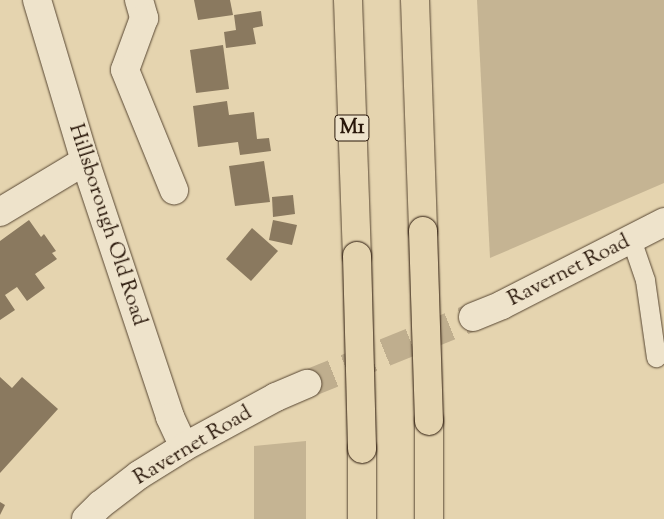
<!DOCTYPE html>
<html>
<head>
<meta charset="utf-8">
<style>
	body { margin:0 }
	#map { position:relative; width:664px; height:519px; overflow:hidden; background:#e5d4af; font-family:"Sorts Mill Goudy",serif }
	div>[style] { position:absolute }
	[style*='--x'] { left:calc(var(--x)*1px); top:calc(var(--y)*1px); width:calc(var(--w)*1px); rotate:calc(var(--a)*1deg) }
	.green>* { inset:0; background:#c5b493 }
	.building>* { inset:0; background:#8a795f }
	.secondary-tunnel>* { height:28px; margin-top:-14px; transform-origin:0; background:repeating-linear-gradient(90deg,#bfae8e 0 28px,transparent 0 42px) }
	.roads { filter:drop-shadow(0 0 1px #574632) drop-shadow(0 0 1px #574632) }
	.lane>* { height:19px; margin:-9.5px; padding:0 9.5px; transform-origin:9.5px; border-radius:9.5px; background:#eee3cb }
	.street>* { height:28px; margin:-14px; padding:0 14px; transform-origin:14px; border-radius:14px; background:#eee3cb }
	.secondary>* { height:28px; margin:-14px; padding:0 14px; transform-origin:14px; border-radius:14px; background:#eee3cb }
	.highway>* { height:28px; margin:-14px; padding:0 14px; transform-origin:14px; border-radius:14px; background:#e5d4af }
	.bridges { filter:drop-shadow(0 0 1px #281609) drop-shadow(0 0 1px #281609) }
	.highway-bridge>* { height:28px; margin:-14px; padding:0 14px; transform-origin:14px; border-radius:14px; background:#e5d4af }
	span { translate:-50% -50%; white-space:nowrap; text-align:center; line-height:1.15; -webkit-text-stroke:4px #eee3cb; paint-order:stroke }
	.shield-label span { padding:1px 4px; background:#eee3cb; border:1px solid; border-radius:4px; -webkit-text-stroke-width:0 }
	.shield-label { font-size:20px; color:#281609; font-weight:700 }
	.street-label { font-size:21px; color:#281609 }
</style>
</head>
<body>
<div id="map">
	<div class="green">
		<i style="clip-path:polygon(477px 0,664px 0,664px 183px,490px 258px)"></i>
		<i style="clip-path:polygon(306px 441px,306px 519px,254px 519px,254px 446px)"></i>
	</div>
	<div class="building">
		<i style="clip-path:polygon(194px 0,230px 0,233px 15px,198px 20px)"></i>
		<i style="clip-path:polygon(261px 11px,263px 26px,253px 28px,256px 44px,226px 48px,224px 32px,236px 30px,234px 15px)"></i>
		<i style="clip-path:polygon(223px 45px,229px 89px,196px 93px,190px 50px)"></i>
		<i style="clip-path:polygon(227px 101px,229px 115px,254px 112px,257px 139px,269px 138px,271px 151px,240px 155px,238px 142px,198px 147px,193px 106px)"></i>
		<i style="clip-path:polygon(264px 161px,270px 202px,235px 206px,229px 166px)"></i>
		<i style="clip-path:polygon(293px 195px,295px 214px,273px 217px,272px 197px)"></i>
		<i style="clip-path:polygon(29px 220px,41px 237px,44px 234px,56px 251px,52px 253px,57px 259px,35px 274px,45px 288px,27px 301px,17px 287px,5px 295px,15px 310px,0 320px,0 241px)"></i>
		<i style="clip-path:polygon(273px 220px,297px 225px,292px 245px,269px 240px)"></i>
		<i style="clip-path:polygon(252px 228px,278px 251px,251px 281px,226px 259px)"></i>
		<i style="clip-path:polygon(0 377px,12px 388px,22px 377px,58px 409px,0 473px)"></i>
		<i style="clip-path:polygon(0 502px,5px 505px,0 515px)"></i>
	</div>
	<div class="secondary-tunnel">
		<i style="--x:307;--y:384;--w:179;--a:-22"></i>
	</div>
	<div class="roads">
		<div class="lane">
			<i style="--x:631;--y:239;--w:43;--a:71.1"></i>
			<i style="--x:645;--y:280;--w:78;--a:81.9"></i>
		</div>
		<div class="street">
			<i style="--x:139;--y:0;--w:19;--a:74"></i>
			<i style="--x:144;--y:18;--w:55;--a:110.1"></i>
			<i style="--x:125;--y:70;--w:130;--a:67.8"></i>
			<i style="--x:0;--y:212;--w:99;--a:-31"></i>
		</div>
		<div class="secondary">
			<i style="--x:37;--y:0;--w:168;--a:73.4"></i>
			<i style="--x:85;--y:161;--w:270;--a:71.6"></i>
			<i style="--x:170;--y:417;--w:33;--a:65"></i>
			<i style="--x:473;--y:317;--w:31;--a:-22"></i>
			<i style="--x:502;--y:305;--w:182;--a:-27.1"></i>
			<i style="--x:86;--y:519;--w:20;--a:-45"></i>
			<i style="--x:100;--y:505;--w:49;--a:-37.6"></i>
			<i style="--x:139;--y:475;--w:53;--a:-31.9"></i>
			<i style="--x:184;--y:447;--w:105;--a:-28.5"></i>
			<i style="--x:276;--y:397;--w:34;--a:-23"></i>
		</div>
		<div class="highway">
			<i style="--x:348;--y:0;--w:256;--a:88"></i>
			<i style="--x:415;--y:0;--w:231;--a:88"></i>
			<i style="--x:429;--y:421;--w:98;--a:90"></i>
			<i style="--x:362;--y:449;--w:70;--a:90"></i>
		</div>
	</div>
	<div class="bridges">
		<div class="highway-bridge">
			<i style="--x:423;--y:231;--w:190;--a:88.2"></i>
			<i style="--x:357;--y:256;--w:193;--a:88.5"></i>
		</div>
	</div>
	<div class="shield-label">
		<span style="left:352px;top:128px">M1</span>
	</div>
	<div class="street-label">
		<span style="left:107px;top:225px;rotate:72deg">Hillsborough Old Road</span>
		<span style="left:569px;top:271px;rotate:-27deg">Ravernet Road</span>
		<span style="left:193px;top:446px;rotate:-31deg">Ravernet Road</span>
	</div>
</div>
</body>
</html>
